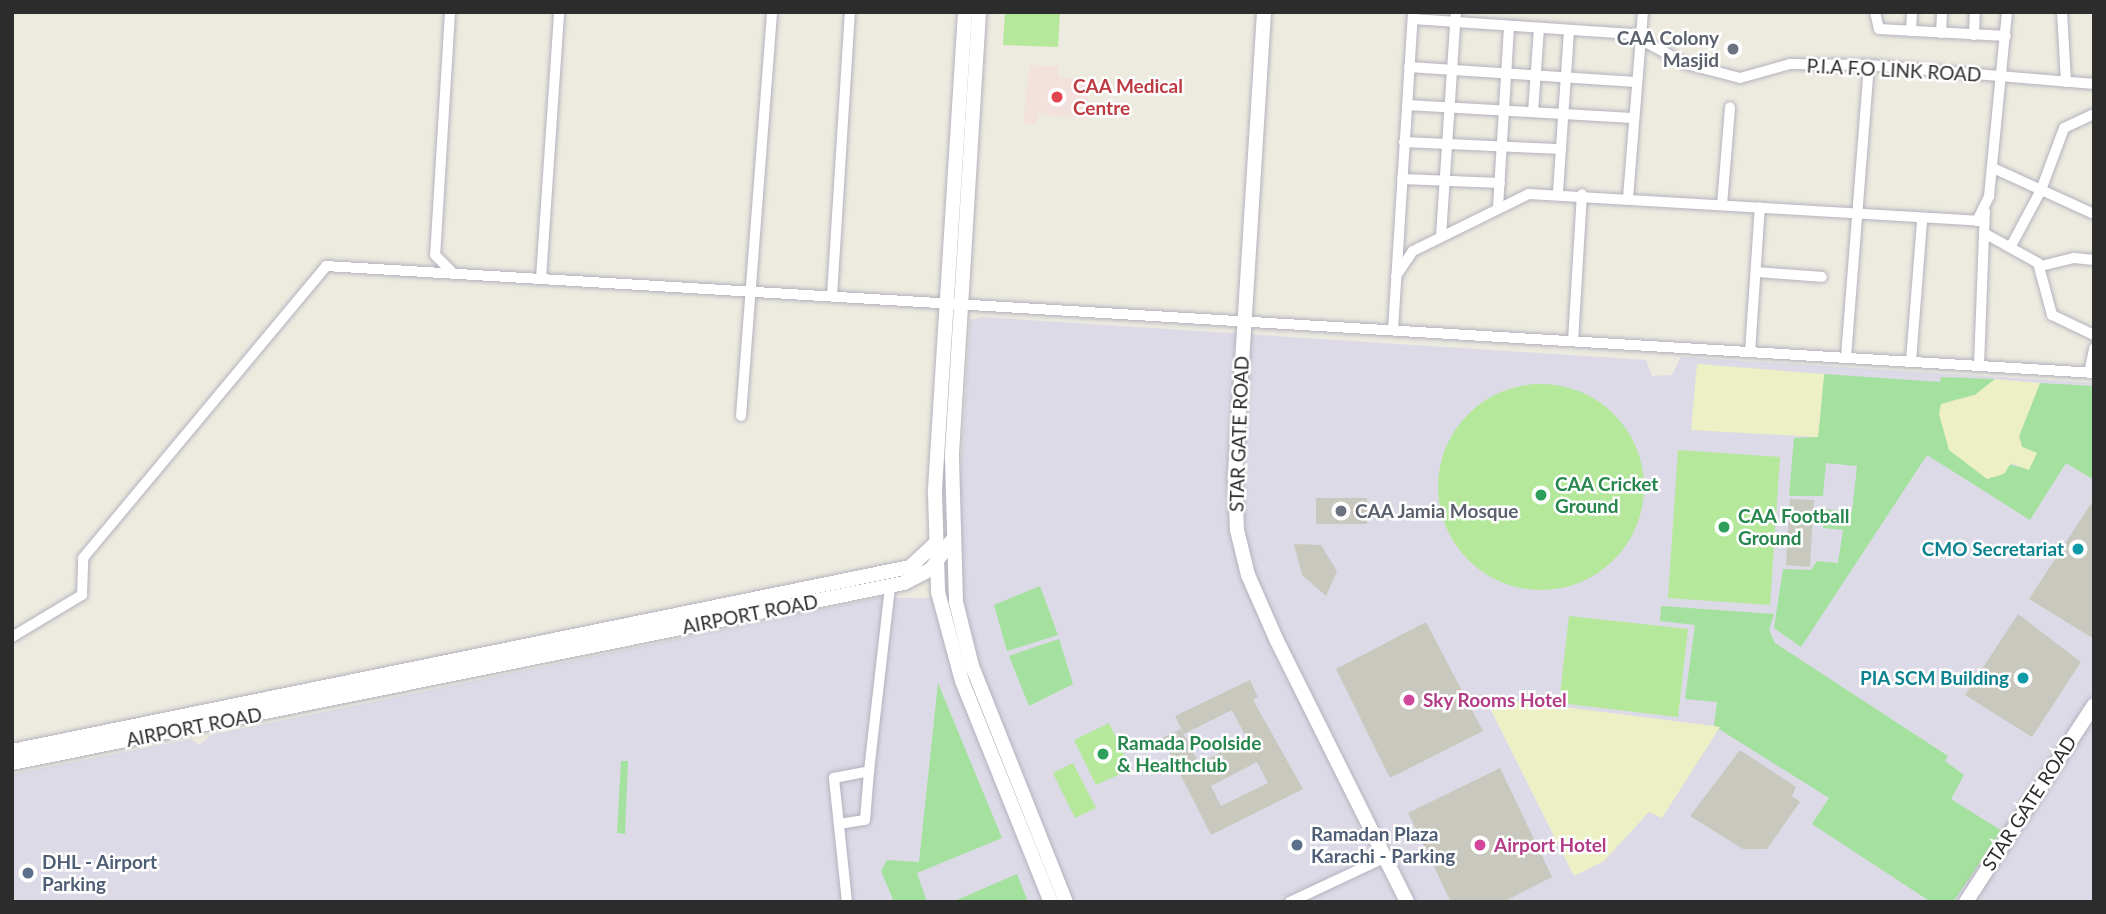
<!DOCTYPE html>
<html>
<head>
<meta charset="utf-8">
<style>
	body { margin:0 }
	#map { position:relative; width:2106px; height:914px; overflow:hidden; background:#edeadf; font-family:Lato,sans-serif }
	div>[style] { position:absolute }
	[style*='--x'] { left:calc(var(--x)*1px); top:calc(var(--y)*1px); width:calc(var(--w)*1px); rotate:calc(var(--a)*1deg) }
	.medical>* { inset:0; background:#f3e1dd }
	.airport>* { inset:0; background:#dbdae6 }
	.green>* { inset:0; background:#a5e19e }
	.sand>* { inset:0; background:#edf0c4 }
	.pitch>* { inset:0; background:#b5e89a }
	.round { border-radius:50% }
	.building>* { inset:0; background:#c9c8be }
	.roads { filter:drop-shadow(0 0 2px #b3b2bf) drop-shadow(0 0 2px #b3b2bf) }
	.street>* { height:10px; margin:-5px; padding:0 5px; transform-origin:5px; border-radius:5px; background:#fff }
	.secondary>* { height:14px; margin:-7px; padding:0 7px; transform-origin:7px; border-radius:7px; background:#fff }
	.dots>* { width:19px; height:19px; translate:-50% -50%; box-sizing:border-box; border:4px solid #fff; border-radius:50% }
	span { translate:-50% -50%; white-space:nowrap; text-align:center; line-height:1.15; -webkit-text-stroke:5px #fff; paint-order:stroke }
	.worship-label { font-size:19px; color:#5b616d; font-weight:700 }
	.right { translate:-100% -50%; text-align:right }
	.left { translate:0 -50%; text-align:left }
	.street-label { font-size:19px; color:#2c2c2c }
	.health-label { font-size:19px; color:#be3a42; font-weight:700 }
	.leisure-label { font-size:19px; color:#27864d; font-weight:700 }
	.culture-label { font-size:19px; color:#0d838f; font-weight:700 }
	.hotel-label { font-size:19px; color:#b23c85; font-weight:700 }
	.service-label { font-size:19px; color:#4e5e75; font-weight:700 }
	.frame { position:absolute; inset:0; border:14px solid #2c2c2c; pointer-events:none }
</style>
</head>
<body>
<div id="map">
	<div class="medical">
		<i style="clip-path:polygon(1030px 65px,1058px 66px,1058px 77px,1088px 80px,1088px 119px,1038px 114px,1036px 124px,1023px 124px)"></i>
	</div>
	<div class="airport">
		<i style="clip-path:polygon(982px 317px,1646px 360px,1652px 376px,1672px 375px,1681px 357px,2094px 383px,2094px 902px,12px 902px,12px 774px,191px 739px,199px 745px,211px 735px,876px 598px,963px 598px,957px 528px,970px 320px)"></i>
	</div>
	<div class="green">
		<i style="clip-path:polygon(1824px 374px,1940px 382px,1941px 377px,1995px 379px,1975px 395px,1951px 401px,1944px 420px,1949px 450px,2028px 469px,2037px 453px,2022px 447px,2019px 436px,2040px 383px,2094px 386px,2094px 480px,2066px 463px,2030px 520px,1927px 455px,1801px 647px,1774px 628px,1783px 569px,1811px 570px,1817px 561px,1838px 563px,1843px 530px,1823px 528px,1824px 509px,1852px 512px,1857px 466px,1826px 463px,1823px 496px,1789px 496px,1794px 438px,1818px 437px)"></i>
		<i style="clip-path:polygon(1040px 586px,1058px 635px,1007px 651px,994px 605px)"></i>
		<i style="clip-path:polygon(1661px 606px,1774px 614px,1769px 630px,1775px 643px,1948px 756px,1945px 761px,1964px 775px,1951px 799px,2002px 831px,1953px 902px,1931px 902px,1812px 824px,1829px 798px,1714px 726px,1717px 702px,1685px 699px,1695px 625px,1660px 621px)"></i>
		<i style="clip-path:polygon(1059px 639px,1073px 684px,1029px 706px,1009px 656px)"></i>
		<i style="clip-path:polygon(938px 683px,1002px 838px,917px 873px,927px 902px,894px 902px,881px 871px,887px 860px,919px 862px)"></i>
		<i style="clip-path:polygon(621px 761px,628px 761px,625px 834px,617px 833px)"></i>
		<i style="clip-path:polygon(1017px 874px,1028px 902px,952px 902px)"></i>
	</div>
	<div class="sand">
		<i style="clip-path:polygon(1697px 364px,1824px 374px,1818px 437px,1691px 430px)"></i>
		<i style="clip-path:polygon(1995px 379px,2040px 383px,2019px 436px,2022px 447px,2037px 453px,2029px 470px,2011px 463px,2004px 474px,1987px 479px,1949px 450px,1939px 414px,1941px 404px,1975px 395px)"></i>
		<i style="clip-path:polygon(1500px 699px,1714px 726px,1720px 727px,1662px 818px,1649px 812px,1604px 861px,1574px 876px,1489px 706px)"></i>
	</div>
	<div class="pitch">
		<i style="clip-path:polygon(1005px 12px,1060px 12px,1058px 47px,1003px 45px)"></i>
		<i class="round" style="left:1438px;top:384px;width:206px;height:206px"></i>
		<i style="clip-path:polygon(1678px 450px,1780px 457px,1770px 605px,1668px 598px)"></i>
		<i style="clip-path:polygon(1569px 616px,1688px 629px,1678px 717px,1559px 703px)"></i>
		<i style="clip-path:polygon(1109px 723px,1131px 769px,1096px 785px,1074px 740px)"></i>
		<i style="clip-path:polygon(1073px 763px,1096px 808px,1075px 818px,1053px 773px)"></i>
	</div>
	<div class="building">
		<i style="clip-path:polygon(1316px 498px,1367px 498px,1367px 524px,1316px 524px)"></i>
		<i style="clip-path:polygon(1790px 499px,1814px 500px,1810px 567px,1786px 565px)"></i>
		<i style="clip-path:polygon(2094px 499px,2094px 639px,2029px 599px)"></i>
		<i style="clip-path:polygon(1294px 544px,1321px 545px,1337px 571px,1326px 596px,1302px 575px)"></i>
		<i style="clip-path:polygon(2018px 614px,2081px 662px,2032px 737px,1965px 695px)"></i>
		<i style="clip-path:polygon(1426px 622px,1483px 731px,1390px 778px,1336px 669px)"></i>
		<i style="clip-path:polygon(evenodd,1250px 680px,1258px 697px,1253px 700px,1303px 789px,1211px 835px,1162px 738px,1181px 729px,1199px 763px,1247px 739px,1232px 710px,1184px 734px,1175px 716px,1250px 680px,1257px 762px,1268px 783px,1221px 806px,1211px 786px,1257px 762px)"></i>
		<i style="clip-path:polygon(1740px 750px,1796px 787px,1792px 796px,1800px 802px,1767px 849px,1743px 849px,1690px 816px)"></i>
		<i style="clip-path:polygon(1500px 768px,1552px 877px,1503px 902px,1451px 902px,1408px 813px)"></i>
	</div>
	<div class="roads">
		<div class="street">
			<i style="--x:450;--y:12;--w:243;--a:93.5"></i>
			<i style="--x:435;--y:255;--w:23;--a:45"></i>
			<i style="--x:1875;--y:12;--w:17;--a:77"></i>
			<i style="--x:1879;--y:29;--w:127;--a:3.2"></i>
			<i style="--x:2062;--y:12;--w:70;--a:86.7"></i>
			<i style="--x:1413;--y:19;--w:219;--a:3.9"></i>
			<i style="--x:1631;--y:34;--w:63;--a:28.6"></i>
			<i style="--x:1686;--y:64;--w:56;--a:14.5"></i>
			<i style="--x:1740;--y:78;--w:52;--a:-15.6"></i>
			<i style="--x:1790;--y:64;--w:79;--a:0.7"></i>
			<i style="--x:1869;--y:65;--w:226;--a:4.8"></i>
			<i style="--x:1911;--y:31;--w:19;--a:-87"></i>
			<i style="--x:1941;--y:33;--w:21;--a:-87"></i>
			<i style="--x:1974;--y:35;--w:23;--a:-88"></i>
			<i style="--x:1409;--y:67;--w:227;--a:3.8"></i>
			<i style="--x:1407;--y:105;--w:226;--a:3.3"></i>
			<i style="--x:1533;--y:112;--w:83;--a:-85.9"></i>
			<i style="--x:1404;--y:142;--w:157;--a:2.6"></i>
			<i style="--x:1993;--y:168;--w:111;--a:24.5"></i>
			<i style="--x:1402;--y:179;--w:98;--a:2.3"></i>
			<i style="--x:1558;--y:192;--w:162;--a:-86.1"></i>
			<i style="--x:1628;--y:198;--w:187;--a:-85.4"></i>
			<i style="--x:1722;--y:205;--w:98;--a:-85.3"></i>
			<i style="--x:1498;--y:207;--w:181;--a:-86.5"></i>
			<i style="--x:1984;--y:233;--w:62;--a:29.1"></i>
			<i style="--x:2038;--y:263;--w:54;--a:74.9"></i>
			<i style="--x:2052;--y:315;--w:47;--a:25.5"></i>
			<i style="--x:1441;--y:236;--w:225;--a:-86.2"></i>
			<i style="--x:2011;--y:246;--w:64;--a:-61.8"></i>
			<i style="--x:2041;--y:190;--w:66;--a:-69.6"></i>
			<i style="--x:2064;--y:128;--w:33;--a:-25"></i>
			<i style="--x:2041;--y:266;--w:34;--a:-14"></i>
			<i style="--x:2074;--y:258;--w:20;--a:6"></i>
			<i style="--x:1756;--y:272;--w:66;--a:4.3"></i>
			<i style="--x:1396;--y:276;--w:30;--a:-56"></i>
			<i style="--x:1413;--y:251;--w:129;--a:-26.2"></i>
			<i style="--x:1529;--y:194;--w:449;--a:3.4"></i>
			<i style="--x:1977;--y:221;--w:28;--a:-64"></i>
			<i style="--x:1989;--y:196;--w:185;--a:-84.4"></i>
			<i style="--x:541;--y:278;--w:267;--a:-86.1"></i>
			<i style="--x:832;--y:296;--w:285;--a:-86.4"></i>
			<i style="--x:1393;--y:330;--w:319;--a:-86.4"></i>
			<i style="--x:1573;--y:341;--w:147;--a:-86.5"></i>
			<i style="--x:1750;--y:352;--w:145;--a:-86.1"></i>
			<i style="--x:1846;--y:357;--w:293;--a:-85.5"></i>
			<i style="--x:1911;--y:361;--w:141;--a:-85.5"></i>
			<i style="--x:1979;--y:365;--w:154;--a:-87.8"></i>
			<i style="--x:2089;--y:373;--w:25;--a:-78"></i>
			<i style="--x:741;--y:416;--w:405;--a:-85.6"></i>
			<i style="--x:12;--y:637;--w:82;--a:-31"></i>
			<i style="--x:82;--y:595;--w:37;--a:-88"></i>
			<i style="--x:83;--y:558;--w:380;--a:-50.2"></i>
			<i style="--x:326;--y:266;--w:1771;--a:3.46"></i>
			<i style="--x:839;--y:824;--w:26;--a:-9"></i>
			<i style="--x:865;--y:820;--w:49;--a:-85.3"></i>
			<i style="--x:847;--y:902;--w:125;--a:-96"></i>
			<i style="--x:834;--y:778;--w:36;--a:-11"></i>
			<i style="--x:869;--y:771;--w:186;--a:-83.5"></i>
			<i style="--x:1290;--y:902;--w:104;--a:-25.1"></i>
		</div>
		<div class="secondary">
			<i style="--x:965;--y:12;--w:483;--a:93.6"></i>
			<i style="--x:935;--y:494;--w:98;--a:88.2"></i>
			<i style="--x:938;--y:592;--w:92;--a:74.9"></i>
			<i style="--x:962;--y:681;--w:238;--a:68.1"></i>
			<i style="--x:979;--y:12;--w:447;--a:93.5"></i>
			<i style="--x:952;--y:458;--w:144;--a:88.4"></i>
			<i style="--x:956;--y:602;--w:66;--a:76"></i>
			<i style="--x:972;--y:666;--w:254;--a:68.3"></i>
			<i style="--x:1264;--y:12;--w:468;--a:93.6"></i>
			<i style="--x:1235;--y:479;--w:51;--a:87.8"></i>
			<i style="--x:1237;--y:530;--w:46;--a:76.3"></i>
			<i style="--x:1248;--y:575;--w:72;--a:66.3"></i>
			<i style="--x:1277;--y:641;--w:292;--a:63.5"></i>
			<i style="--x:12;--y:751;--w:917;--a:-11.58"></i>
			<i style="--x:910;--y:567;--w:34;--a:-43"></i>
			<i style="--x:12;--y:763;--w:910;--a:-11.41"></i>
			<i style="--x:904;--y:583;--w:30;--a:-27"></i>
			<i style="--x:931;--y:569;--w:34;--a:-54"></i>
			<i style="--x:1966;--y:902;--w:235;--a:-57"></i>
		</div>
	</div>
	<div class="dots">
		<i style="left:1733px;top:49px;background:#6b7280"></i>
		<i style="left:1057px;top:97px;background:#e0444e"></i>
		<i style="left:1541px;top:495px;background:#2e9e5b"></i>
		<i style="left:1341px;top:511px;background:#6b7280"></i>
		<i style="left:1724px;top:527px;background:#2e9e5b"></i>
		<i style="left:2078px;top:549px;background:#0f9aa8"></i>
		<i style="left:2023px;top:678px;background:#0f9aa8"></i>
		<i style="left:1409px;top:700px;background:#d1479c"></i>
		<i style="left:1103px;top:754px;background:#2e9e5b"></i>
		<i style="left:1297px;top:845px;background:#5c6f8a"></i>
		<i style="left:1480px;top:845px;background:#d1479c"></i>
		<i style="left:28px;top:873px;background:#5c6f8a"></i>
	</div>
	<div class="worship-label">
		<span class="right" style="left:1719px;top:49px">CAA Colony<br>Masjid</span>
		<span class="left" style="left:1355px;top:511px">CAA Jamia Mosque</span>
	</div>
	<div class="street-label">
		<span style="left:1894px;top:70px;rotate:3deg">P.I.A F.O LINK ROAD</span>
		<span style="left:1239px;top:434px;rotate:-88deg">STAR GATE ROAD</span>
		<span style="left:750px;top:614px;rotate:-11deg">AIRPORT ROAD</span>
		<span style="left:194px;top:727px;rotate:-11deg">AIRPORT ROAD</span>
		<span style="left:2029px;top:803px;rotate:-57deg">STAR GATE ROAD</span>
	</div>
	<div class="health-label">
		<span class="left" style="left:1073px;top:97px">CAA Medical<br>Centre</span>
	</div>
	<div class="leisure-label">
		<span class="left" style="left:1555px;top:495px">CAA Cricket<br>Ground</span>
		<span class="left" style="left:1738px;top:527px">CAA Football<br>Ground</span>
		<span class="left" style="left:1117px;top:754px">Ramada Poolside<br>&amp; Healthclub</span>
	</div>
	<div class="culture-label">
		<span class="right" style="left:2064px;top:549px">CMO Secretariat</span>
		<span class="right" style="left:2009px;top:678px">PIA SCM Building</span>
	</div>
	<div class="hotel-label">
		<span class="left" style="left:1423px;top:700px">Sky Rooms Hotel</span>
		<span class="left" style="left:1494px;top:845px">Airport Hotel</span>
	</div>
	<div class="service-label">
		<span class="left" style="left:1311px;top:845px">Ramadan Plaza<br>Karachi - Parking</span>
		<span class="left" style="left:42px;top:873px">DHL - Airport<br>Parking</span>
	</div>
	<div class="frame"></div>
</div>
</body>
</html>
